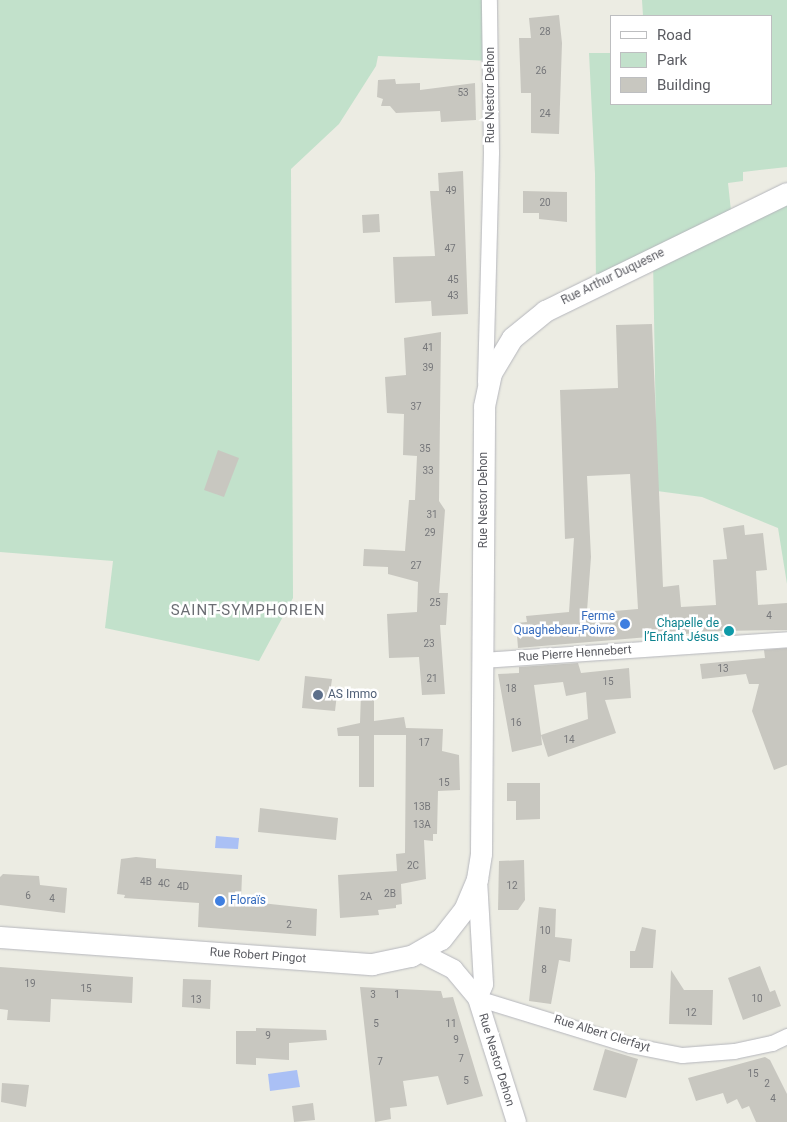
<!DOCTYPE html>
<html>
<head>
<meta charset="utf-8">
<style>
	body { margin:0 }
	#map { position:relative; width:787px; height:1122px; overflow:hidden; background:#ecece3; font-family:Roboto,sans-serif }
	div>[style] { position:absolute }
	[style*='--x'] { left:calc(var(--x)*1px); top:calc(var(--y)*1px); width:calc(var(--w)*1px); rotate:calc(var(--a)*1deg) }
	.green>* { inset:0; background:#c2e1cb }
	.water>* { inset:0; background:#aac0f5 }
	.building>* { inset:0; background:#c8c7c0 }
	.roads { filter:drop-shadow(0 0 1px #b5b6bc) drop-shadow(0 0 1px #b5b6bc) }
	.minor>* { height:15px; margin:-7.5px; padding:0 7.5px; transform-origin:7.5px; border-radius:7.5px; background:#fff }
	.tertiary>* { height:19px; margin:-9.5px; padding:0 9.5px; transform-origin:9.5px; border-radius:9.5px; background:#fff }
	.secondary>* { height:21px; margin:-10.5px; padding:0 10.5px; transform-origin:10.5px; border-radius:10.5px; background:#fff }
	.dots>* { width:14px; height:14px; translate:-50% -50%; box-sizing:border-box; border:2px solid #fff; border-radius:50% }
	span { translate:-50% -50%; white-space:nowrap; text-align:center; line-height:1.15; -webkit-text-stroke:5px #fff; paint-order:stroke }
	.number-label { font-size:10px; color:#76777a }
	.number-label span { -webkit-text-stroke-width:0 }
	.street-label { font-size:12px; color:#5b5c62 }
	.shop-label { font-size:12px; color:#366cbe }
	.right { translate:-100% -50%; text-align:right }
	.left { translate:0 -50%; text-align:left }
	.culture-label { font-size:12px; color:#0d838f }
	.service-label { font-size:12px; color:#4e5e75 }
	.quarter-label { font-size:15px; color:#6c6e74; letter-spacing:1px }
	.legend { position:absolute; left:610px; top:15px; width:162px; height:90px; box-sizing:border-box; background:#fff; border:1px solid #bdbec0; margin:0; padding:6px 9px; list-style:none; font-size:15px; color:#5b5c62 }
	.legend li { display:flex; align-items:center; gap:10px; height:25px }
	.legend b { width:25px; border:1px solid #bdbec0 }
</style>
</head>
<body>
<div id="map">
	<div class="green">
		<i style="clip-path:polygon(0 0,489px 0,491px 61px,378px 56px,376px 66px,339px 124px,291px 169px,293px 598px,259px 661px,105px 628px,113px 561px,0 552px)"></i>
		<i style="clip-path:polygon(642px 0,787px 0,787px 167px,743px 172px,743px 181px,728px 183px,732px 220px,787px 193px,787px 584px,778px 528px,702px 497px,657px 491px,653px 259px,596px 285px,595px 174px,589px 53px,611px 53px,611px 104px,771px 104px,771px 16px,643px 16px)"></i>
	</div>
	<div class="water">
		<i style="clip-path:polygon(216px 836px,239px 838px,238px 849px,215px 848px)"></i>
		<i style="clip-path:polygon(297px 1070px,300px 1087px,270px 1091px,268px 1074px)"></i>
	</div>
	<div class="building">
		<i style="clip-path:polygon(559px 15px,562px 43px,559px 134px,531px 133px,531px 93px,521px 93px,519px 38px,531px 38px,529px 18px)"></i>
		<i style="clip-path:polygon(395px 79px,396px 84px,420px 83px,420px 90px,475px 83px,476px 120px,441px 122px,440px 111px,396px 113px,390px 106px,381px 106px,383px 99px,377px 97px,378px 80px)"></i>
		<i style="clip-path:polygon(463px 171px,468px 314px,432px 316px,431px 301px,395px 303px,393px 257px,435px 256px,430px 191px,439px 191px,438px 173px)"></i>
		<i style="clip-path:polygon(523px 191px,567px 192px,567px 222px,539px 219px,539px 213px,523px 213px)"></i>
		<i style="clip-path:polygon(379px 214px,380px 232px,363px 233px,362px 215px)"></i>
		<i style="clip-path:polygon(evenodd,652px 324px,663px 587px,679px 585px,681px 607px,716px 605px,713px 560px,727px 559px,723px 528px,744px 525px,745px 535px,763px 533px,767px 570px,756px 571px,758px 605px,787px 603px,787px 630px,720px 631px,518px 648px,516px 623px,527px 622px,526px 616px,569px 612px,574px 538px,565px 539px,560px 390px,618px 388px,616px 325px,652px 324px,630px 474px,638px 609px,591px 613px,587px 611px,591px 557px,587px 476px,630px 474px)"></i>
		<i style="clip-path:polygon(441px 332px,439px 501px,445px 510px,439px 593px,448px 593px,446px 625px,440px 625px,445px 694px,422px 695px,419px 657px,389px 658px,387px 614px,417px 612px,418px 582px,388px 574px,388px 567px,363px 566px,364px 549px,405px 551px,409px 500px,415px 500px,417px 456px,403px 455px,404px 414px,387px 413px,385px 377px,406px 375px,404px 338px)"></i>
		<i style="clip-path:polygon(218px 450px,239px 458px,224px 497px,204px 490px)"></i>
		<i style="clip-path:polygon(787px 648px,787px 765px,774px 770px,752px 711px,759px 684px,749px 684px,746px 674px,702px 679px,700px 664px,765px 658px,764px 650px)"></i>
		<i style="clip-path:polygon(evenodd,578px 663px,581px 673px,629px 668px,631px 698px,605px 700px,616px 733px,548px 757px,541px 735px,542px 745px,512px 752px,498px 674px,519px 673px,519px 667px,578px 663px,563px 682px,566px 696px,586px 692px,588px 719px,541px 735px,534px 685px,563px 682px)"></i>
		<i style="clip-path:polygon(305px 676px,332px 679px,330px 693px,337px 694px,335px 711px,302px 708px)"></i>
		<i style="clip-path:polygon(361px 693px,374px 693px,374px 721px,404px 717px,406px 728px,443px 729px,442px 751px,459px 755px,460px 790px,438px 791px,437px 834px,433px 834px,433px 841px,424px 840px,426px 879px,401px 884px,402px 904px,396px 905px,396px 908px,378px 910px,379px 915px,340px 918px,338px 875px,397px 871px,396px 854px,405px 853px,406px 735px,374px 735px,374px 787px,359px 787px,359px 736px,338px 736px,337px 728px,360px 723px)"></i>
		<i style="clip-path:polygon(507px 783px,540px 783px,540px 819px,516px 820px,516px 801px,507px 801px)"></i>
		<i style="clip-path:polygon(260px 808px,338px 818px,336px 840px,258px 832px)"></i>
		<i style="clip-path:polygon(136px 857px,156px 859px,156px 868px,242px 875px,241px 901px,317px 909px,316px 936px,198px 927px,199px 903px,124px 898px,125px 895px,117px 894px,121px 859px)"></i>
		<i style="clip-path:polygon(524px 860px,525px 900px,518px 910px,498px 910px,499px 861px)"></i>
		<i style="clip-path:polygon(3px 874px,39px 876px,40px 885px,67px 888px,65px 913px,0 905px,0 877px)"></i>
		<i style="clip-path:polygon(539px 907px,556px 909px,555px 937px,572px 939px,570px 962px,559px 960px,551px 1004px,529px 1001px)"></i>
		<i style="clip-path:polygon(642px 927px,656px 930px,653px 968px,630px 968px,630px 951px,635px 951px)"></i>
		<i style="clip-path:polygon(760px 966px,770px 992px,775px 990px,781px 1006px,743px 1020px,728px 978px)"></i>
		<i style="clip-path:polygon(0 967px,133px 977px,132px 1003px,51px 999px,50px 1022px,7px 1020px,8px 1010px,0 1009px)"></i>
		<i style="clip-path:polygon(671px 970px,684px 990px,713px 990px,712px 1025px,669px 1024px)"></i>
		<i style="clip-path:polygon(183px 979px,211px 980px,210px 1009px,182px 1007px)"></i>
		<i style="clip-path:polygon(360px 987px,441px 991px,443px 998px,453px 997px,483px 1096px,447px 1105px,438px 1076px,403px 1081px,407px 1106px,390px 1108px,391px 1119px,375px 1122px)"></i>
		<i style="clip-path:polygon(256px 1028px,326px 1030px,327px 1040px,289px 1043px,289px 1060px,256px 1058px,256px 1065px,236px 1064px,236px 1031px,256px 1031px)"></i>
		<i style="clip-path:polygon(605px 1049px,638px 1059px,626px 1098px,593px 1090px)"></i>
		<i style="clip-path:polygon(765px 1057px,770px 1060px,787px 1094px,787px 1122px,756px 1122px,749px 1106px,742px 1109px,737px 1099px,727px 1104px,723px 1093px,696px 1101px,688px 1078px)"></i>
		<i style="clip-path:polygon(2px 1083px,29px 1085px,26px 1107px,1px 1102px)"></i>
		<i style="clip-path:polygon(313px 1103px,315px 1120px,294px 1122px,292px 1106px)"></i>
	</div>
	<div class="roads">
		<div class="minor">
			<i style="--x:485;--y:382;--w:230;--a:-88.5"></i>
			<i style="--x:491;--y:152;--w:152;--a:-90.8"></i>
			<i style="--x:482;--y:660;--w:306;--a:-3.9"></i>
			<i style="--x:477;--y:998;--w:160;--a:17.1"></i>
			<i style="--x:630;--y:1045;--w:53;--a:10.9"></i>
			<i style="--x:682;--y:1055;--w:52;--a:-4.4"></i>
			<i style="--x:734;--y:1051;--w:39;--a:-12"></i>
			<i style="--x:772;--y:1043;--w:17;--a:-25"></i>
		</div>
		<div class="tertiary">
			<i style="--x:477;--y:879;--w:105;--a:86.7"></i>
			<i style="--x:483;--y:984;--w:15;--a:113"></i>
			<i style="--x:420;--y:952;--w:37;--a:27"></i>
			<i style="--x:453;--y:969;--w:38;--a:50"></i>
			<i style="--x:477;--y:998;--w:130;--a:72.5"></i>
		</div>
		<div class="secondary">
			<i style="--x:0;--y:937;--w:373;--a:4.2"></i>
			<i style="--x:372;--y:964;--w:40;--a:-12"></i>
			<i style="--x:411;--y:956;--w:34;--a:-30"></i>
			<i style="--x:441;--y:939;--w:37;--a:-52"></i>
			<i style="--x:464;--y:910;--w:34;--a:-67"></i>
			<i style="--x:477;--y:879;--w:26;--a:-81"></i>
			<i style="--x:481;--y:853;--w:447;--a:-89.6"></i>
			<i style="--x:484;--y:406;--w:34;--a:-78"></i>
			<i style="--x:491;--y:373;--w:41;--a:-59"></i>
			<i style="--x:512;--y:338;--w:43;--a:-39.3"></i>
			<i style="--x:545;--y:311;--w:269;--a:-26"></i>
		</div>
	</div>
	<div class="dots">
		<i style="left:625px;top:624px;background:#3f7fe0"></i>
		<i style="left:729px;top:631px;background:#0f9aa8"></i>
		<i style="left:318px;top:695px;background:#5c6f8a"></i>
		<i style="left:220px;top:901px;background:#3f7fe0"></i>
	</div>
	<div class="number-label">
		<span style="left:545px;top:32px">28</span>
		<span style="left:541px;top:71px">26</span>
		<span style="left:463px;top:93px">53</span>
		<span style="left:545px;top:114px">24</span>
		<span style="left:451px;top:191px">49</span>
		<span style="left:545px;top:203px">20</span>
		<span style="left:450px;top:249px">47</span>
		<span style="left:453px;top:280px">45</span>
		<span style="left:453px;top:296px">43</span>
		<span style="left:428px;top:348px">41</span>
		<span style="left:428px;top:368px">39</span>
		<span style="left:416px;top:407px">37</span>
		<span style="left:425px;top:449px">35</span>
		<span style="left:428px;top:471px">33</span>
		<span style="left:432px;top:515px">31</span>
		<span style="left:430px;top:533px">29</span>
		<span style="left:416px;top:566px">27</span>
		<span style="left:435px;top:603px">25</span>
		<span style="left:769px;top:616px">4</span>
		<span style="left:429px;top:644px">23</span>
		<span style="left:723px;top:669px">13</span>
		<span style="left:432px;top:679px">21</span>
		<span style="left:608px;top:682px">15</span>
		<span style="left:511px;top:689px">18</span>
		<span style="left:516px;top:723px">16</span>
		<span style="left:569px;top:740px">14</span>
		<span style="left:424px;top:743px">17</span>
		<span style="left:444px;top:783px">15</span>
		<span style="left:422px;top:807px">13B</span>
		<span style="left:422px;top:825px">13A</span>
		<span style="left:413px;top:866px">2C</span>
		<span style="left:146px;top:882px">4B</span>
		<span style="left:164px;top:884px">4C</span>
		<span style="left:512px;top:886px">12</span>
		<span style="left:183px;top:887px">4D</span>
		<span style="left:390px;top:894px">2B</span>
		<span style="left:28px;top:896px">6</span>
		<span style="left:366px;top:897px">2A</span>
		<span style="left:52px;top:899px">4</span>
		<span style="left:289px;top:925px">2</span>
		<span style="left:545px;top:931px">10</span>
		<span style="left:544px;top:970px">8</span>
		<span style="left:30px;top:984px">19</span>
		<span style="left:86px;top:989px">15</span>
		<span style="left:373px;top:995px">3</span>
		<span style="left:397px;top:995px">1</span>
		<span style="left:757px;top:999px">10</span>
		<span style="left:196px;top:1000px">13</span>
		<span style="left:691px;top:1013px">12</span>
		<span style="left:376px;top:1024px">5</span>
		<span style="left:451px;top:1024px">11</span>
		<span style="left:268px;top:1036px">9</span>
		<span style="left:456px;top:1040px">9</span>
		<span style="left:461px;top:1059px">7</span>
		<span style="left:380px;top:1062px">7</span>
		<span style="left:753px;top:1074px">15</span>
		<span style="left:466px;top:1081px">5</span>
		<span style="left:767px;top:1084px">2</span>
		<span style="left:773px;top:1099px">4</span>
	</div>
	<div class="street-label">
		<span style="left:491px;top:95px;rotate:-90deg">Rue Nestor Dehon</span>
		<span style="left:613px;top:277px;rotate:-26deg">Rue Arthur Duquesne</span>
		<span style="left:484px;top:500px;rotate:-90deg">Rue Nestor Dehon</span>
		<span style="left:575px;top:654px;rotate:-4deg">Rue Pierre Hennebert</span>
		<span style="left:258px;top:956px;rotate:4deg">Rue Robert Pingot</span>
		<span style="left:602px;top:1034px;rotate:17deg">Rue Albert Clerfayt</span>
		<span style="left:496px;top:1060px;rotate:73deg">Rue Nestor Dehon</span>
	</div>
	<div class="shop-label">
		<span class="right" style="left:615px;top:624px">Ferme<br>Quaghebeur-Poivre</span>
		<span class="left" style="left:230px;top:901px">Floraïs</span>
	</div>
	<div class="culture-label">
		<span class="right" style="left:719px;top:631px">Chapelle de<br>l’Enfant Jésus</span>
	</div>
	<div class="service-label">
		<span class="left" style="left:328px;top:695px">AS Immo</span>
	</div>
	<div class="quarter-label">
		<span style="left:248px;top:611px">SAINT-SYMPHORIEN</span>
	</div>
	<ul class="legend">
	<li><b style="height:6px;background:#fff"></b>Road</li>
	<li><b style="height:14px;background:#c2e1cb"></b>Park</li>
	<li><b style="height:14px;background:#c8c7c0"></b>Building</li>
	</ul>
</div>
</body>
</html>
